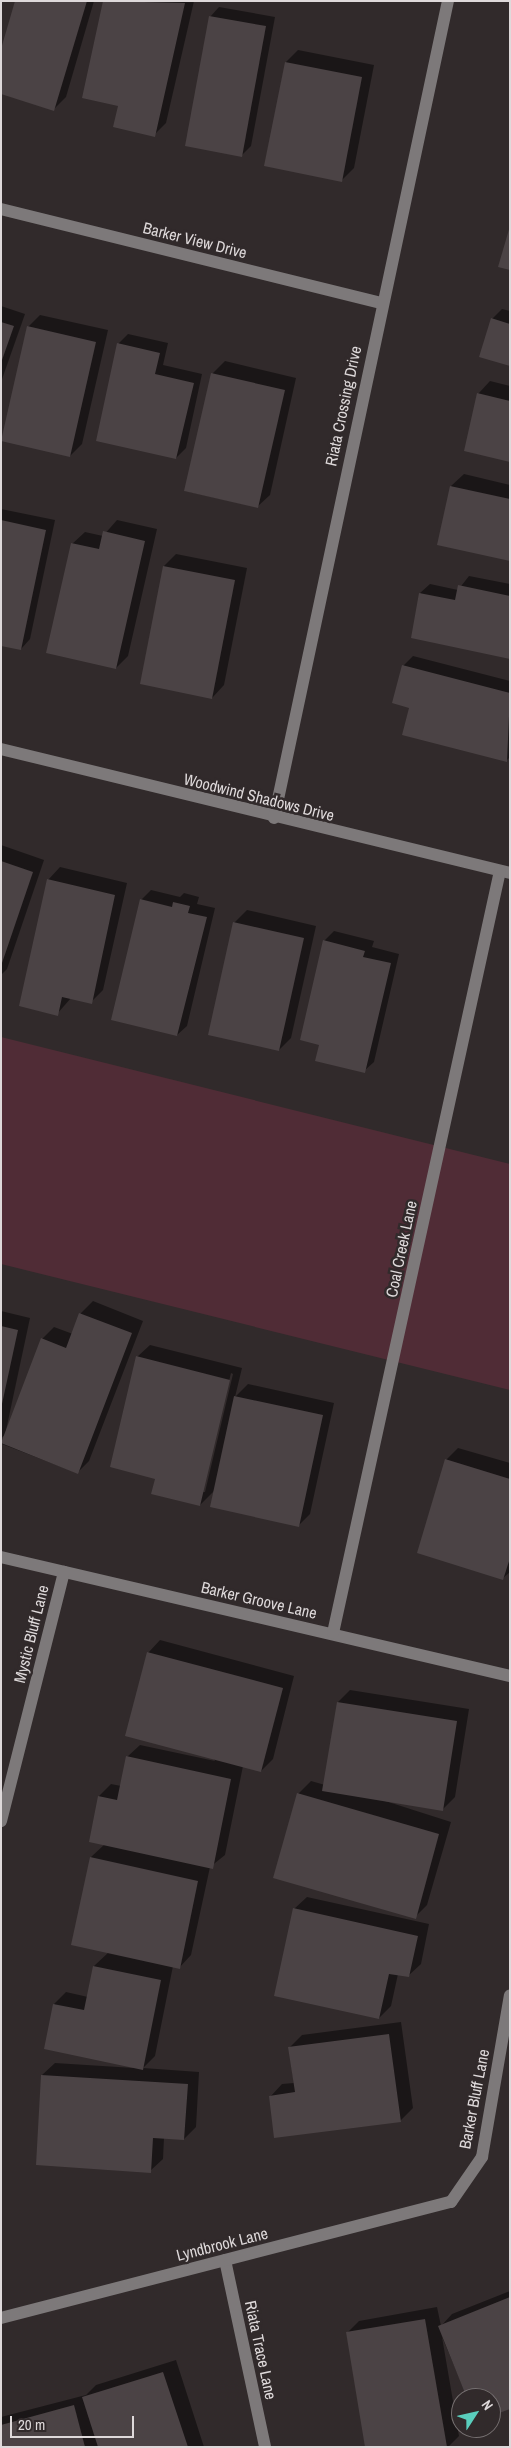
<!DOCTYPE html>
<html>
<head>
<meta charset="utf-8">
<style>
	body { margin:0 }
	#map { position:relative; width:511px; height:2448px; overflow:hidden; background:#312a2b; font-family:"Archivo Narrow",sans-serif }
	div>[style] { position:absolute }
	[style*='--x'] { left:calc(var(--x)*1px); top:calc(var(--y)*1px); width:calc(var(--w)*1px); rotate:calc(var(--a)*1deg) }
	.green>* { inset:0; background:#502c36 }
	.shadow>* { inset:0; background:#0007 }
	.building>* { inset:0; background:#4b4345 }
	.minor>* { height:12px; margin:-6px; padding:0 6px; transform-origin:6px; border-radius:6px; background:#7d797a }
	span { translate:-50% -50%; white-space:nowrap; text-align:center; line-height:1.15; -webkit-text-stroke:5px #312a2b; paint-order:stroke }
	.street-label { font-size:16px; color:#ded9da }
	.frame { position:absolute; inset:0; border:2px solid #ded9da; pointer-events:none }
	.north { position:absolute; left:451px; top:2388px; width:50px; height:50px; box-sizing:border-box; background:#312a2b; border:1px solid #767071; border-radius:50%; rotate:55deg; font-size:14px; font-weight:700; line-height:20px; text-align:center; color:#ded9da }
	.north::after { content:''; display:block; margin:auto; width:18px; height:22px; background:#5acebd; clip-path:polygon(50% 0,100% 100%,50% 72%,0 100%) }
	.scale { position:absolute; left:10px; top:2416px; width:124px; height:22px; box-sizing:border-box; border:2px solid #ded9da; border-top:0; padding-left:6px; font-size:15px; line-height:18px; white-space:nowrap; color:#ded9da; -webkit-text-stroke:4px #312a2b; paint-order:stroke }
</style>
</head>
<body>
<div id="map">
	<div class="green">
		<i style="clip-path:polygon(1px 1037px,510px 1164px,510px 1390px,1px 1264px)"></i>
	</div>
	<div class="shadow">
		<i style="clip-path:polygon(17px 1px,94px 1px,66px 97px,54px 109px)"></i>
		<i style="clip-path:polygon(105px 1px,194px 1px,166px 123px,154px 135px,119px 105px)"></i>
		<i style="clip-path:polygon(219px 7px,275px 17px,251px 146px,242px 155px,210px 17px)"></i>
		<i style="clip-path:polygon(298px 50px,374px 65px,354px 168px,341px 181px,265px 165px,286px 62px)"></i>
		<i style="clip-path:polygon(1px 306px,25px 314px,1px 382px)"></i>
		<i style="clip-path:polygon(502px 309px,510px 311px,510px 365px,492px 319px)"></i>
		<i style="clip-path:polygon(40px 315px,108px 330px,82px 444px,70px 456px,28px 327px)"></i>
		<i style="clip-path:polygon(128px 334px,168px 343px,163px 365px,202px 374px,186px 448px,176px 458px,97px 440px,119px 343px)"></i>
		<i style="clip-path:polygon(225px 361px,296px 378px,270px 495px,257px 507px,185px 491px,213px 373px)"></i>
		<i style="clip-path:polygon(490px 381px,510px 386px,510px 461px,478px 394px)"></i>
		<i style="clip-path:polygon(464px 474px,510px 485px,510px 560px,451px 486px)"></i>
		<i style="clip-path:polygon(1px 509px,55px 520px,30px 639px,21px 649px,1px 645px)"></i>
		<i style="clip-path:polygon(117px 520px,157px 529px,128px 656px,116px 668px,72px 544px,85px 532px,103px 536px)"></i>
		<i style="clip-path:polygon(176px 554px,247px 568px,224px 685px,212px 698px,164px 566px)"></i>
		<i style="clip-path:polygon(469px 576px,510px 584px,510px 657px,420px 593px,430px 584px,458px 590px)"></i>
		<i style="clip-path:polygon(413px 656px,510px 681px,510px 757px,506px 761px,411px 707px,394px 702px,404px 665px)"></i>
		<i style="clip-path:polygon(1px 845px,44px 860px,7px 969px,1px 975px)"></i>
		<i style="clip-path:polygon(60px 867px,127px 883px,103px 990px,91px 1002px,71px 998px,57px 1014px,48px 880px)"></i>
		<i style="clip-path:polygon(151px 890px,180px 897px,184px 893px,199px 897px,197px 904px,215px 908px,187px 1026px,177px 1035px,141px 900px)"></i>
		<i style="clip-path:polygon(247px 910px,316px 926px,291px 1038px,279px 1050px,234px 923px)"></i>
		<i style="clip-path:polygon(334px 931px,374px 941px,372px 947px,399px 954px,374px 1062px,364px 1071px,321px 1044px,324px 941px)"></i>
		<i style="clip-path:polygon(93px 1301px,143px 1321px,89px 1461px,77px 1473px,2px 1444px,42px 1339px,54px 1327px,73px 1334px,81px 1313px)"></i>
		<i style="clip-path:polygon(1px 1311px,30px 1318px,5px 1435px,1px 1438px)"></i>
		<i style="clip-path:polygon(evenodd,150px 1345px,242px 1368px,235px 1397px,248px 1384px,334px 1403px,310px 1514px,298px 1526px,215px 1490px,200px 1505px,156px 1478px,137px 1357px,150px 1345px,231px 1373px,233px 1374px,205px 1492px,202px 1492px,231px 1373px)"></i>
		<i style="clip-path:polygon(458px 1448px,510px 1463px,510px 1572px,503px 1578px,446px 1460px)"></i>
		<i style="clip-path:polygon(160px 1640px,294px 1676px,273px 1759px,261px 1771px,243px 1766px,225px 1855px,210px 1867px,191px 1955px,179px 1968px,173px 1966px,155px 2056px,143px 2068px,199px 2072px,196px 2127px,184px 2139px,164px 2138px,163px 2159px,150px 2171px,42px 2075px,55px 2063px,134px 2068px,54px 2004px,66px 1992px,88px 1997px,94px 1966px,109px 1952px,91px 1857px,105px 1844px,99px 1796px,111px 1784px,121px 1786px,127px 1757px,140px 1745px,215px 1761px,148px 1653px)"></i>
		<i style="clip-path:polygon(350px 1690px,469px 1709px,455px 1797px,443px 1809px,379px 1799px,451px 1822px,427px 1905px,415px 1917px,298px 1794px,311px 1781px,325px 1785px,338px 1702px)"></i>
		<i style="clip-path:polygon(307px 1897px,429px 1924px,421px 1964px,408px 1976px,398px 1974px,391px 2006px,379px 2018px,294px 1909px)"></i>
		<i style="clip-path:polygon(401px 2022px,413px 2108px,400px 2121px,270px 2097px,282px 2084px,294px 2083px,289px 2048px,302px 2035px)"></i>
		<i style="clip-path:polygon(510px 2291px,510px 2407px,491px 2415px,491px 2398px,468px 2398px,442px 2337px,459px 2436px,448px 2447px,367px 2447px,347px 2333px,359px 2321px,437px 2307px,441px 2326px,452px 2314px)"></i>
		<i style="clip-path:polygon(176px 2360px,204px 2447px,1px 2447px,1px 2417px,86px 2395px,96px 2385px)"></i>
	</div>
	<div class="building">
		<i style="clip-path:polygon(15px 1px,87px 1px,54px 111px,1px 94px,1px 49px)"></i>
		<i style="clip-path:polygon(103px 1px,185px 3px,155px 137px,113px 127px,118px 106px,82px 98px)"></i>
		<i style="clip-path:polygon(209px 16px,266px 26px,242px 157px,185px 146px)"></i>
		<i style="clip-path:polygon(285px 62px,362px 77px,342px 182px,264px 166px)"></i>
		<i style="clip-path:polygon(510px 226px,510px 270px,498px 267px)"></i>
		<i style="clip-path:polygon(491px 318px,510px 324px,510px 366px,479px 357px)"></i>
		<i style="clip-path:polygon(1px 322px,14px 326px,2px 360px,1px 360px)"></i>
		<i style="clip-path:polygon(27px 326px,96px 342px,70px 457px,1px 441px)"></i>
		<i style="clip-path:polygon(117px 343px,160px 353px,155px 374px,194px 383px,176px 459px,96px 441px)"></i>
		<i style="clip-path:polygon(211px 373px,285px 390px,258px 508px,184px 491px)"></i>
		<i style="clip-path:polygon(477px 393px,510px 401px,510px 462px,464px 451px)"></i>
		<i style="clip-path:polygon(450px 486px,510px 499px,510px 561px,437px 545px)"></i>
		<i style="clip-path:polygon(1px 520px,46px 530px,21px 650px,1px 646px)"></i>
		<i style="clip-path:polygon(103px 531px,145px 541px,116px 669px,46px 653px,71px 543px,99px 549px)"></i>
		<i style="clip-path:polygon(163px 566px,235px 580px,212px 699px,140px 684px)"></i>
		<i style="clip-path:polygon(458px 585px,510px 596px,510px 659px,411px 638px,419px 593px,455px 600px)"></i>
		<i style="clip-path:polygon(402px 665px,510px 693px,507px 762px,402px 735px,409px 708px,392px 703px)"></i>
		<i style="clip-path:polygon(1px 861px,33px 872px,2px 963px,1px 963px)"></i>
		<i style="clip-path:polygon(47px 879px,115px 895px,92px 1004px,62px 997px,58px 1016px,19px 1006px)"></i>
		<i style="clip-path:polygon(140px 899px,172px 907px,173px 902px,190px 906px,188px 913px,207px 917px,177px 1036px,111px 1020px)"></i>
		<i style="clip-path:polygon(233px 922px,304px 938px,279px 1051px,208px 1035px)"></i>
		<i style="clip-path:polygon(323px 940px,365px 951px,363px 957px,391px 963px,365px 1073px,315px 1061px,319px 1045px,300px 1040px)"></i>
		<i style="clip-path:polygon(79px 1313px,132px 1333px,78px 1474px,1px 1443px,41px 1338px,66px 1348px)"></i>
		<i style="clip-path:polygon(1px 1326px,18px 1330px,2px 1404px,1px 1404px)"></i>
		<i style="clip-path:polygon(136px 1356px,230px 1380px,200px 1506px,151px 1494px,155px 1479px,110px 1467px)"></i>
		<i style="clip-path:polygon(234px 1396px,323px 1415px,299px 1527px,210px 1507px)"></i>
		<i style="clip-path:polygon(445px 1459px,510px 1479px,510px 1558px,503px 1580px,417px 1553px)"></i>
		<i style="clip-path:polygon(147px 1652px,283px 1688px,261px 1772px,125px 1736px)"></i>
		<i style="clip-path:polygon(337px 1702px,457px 1721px,443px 1811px,322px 1791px)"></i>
		<i style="clip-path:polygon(126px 1756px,231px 1779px,213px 1869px,89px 1842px,98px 1796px,117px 1800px)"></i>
		<i style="clip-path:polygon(297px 1793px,439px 1834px,416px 1919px,273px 1878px)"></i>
		<i style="clip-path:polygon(90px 1857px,198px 1881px,180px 1969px,71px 1945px)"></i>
		<i style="clip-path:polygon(293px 1908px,418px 1936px,409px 1977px,389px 1974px,379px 2019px,274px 1996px)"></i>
		<i style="clip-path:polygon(93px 1966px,161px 1980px,143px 2070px,44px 2049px,53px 2004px,84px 2010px)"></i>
		<i style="clip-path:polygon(389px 2034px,401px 2122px,274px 2138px,269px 2096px,295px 2092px,288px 2047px)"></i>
		<i style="clip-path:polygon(41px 2075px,188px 2084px,184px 2140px,153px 2138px,151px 2173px,36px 2165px)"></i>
		<i style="clip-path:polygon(510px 2297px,510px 2409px,491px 2416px,491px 2398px,467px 2398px,438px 2326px)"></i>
		<i style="clip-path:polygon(425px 2319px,447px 2447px,365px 2447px,346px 2332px)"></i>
		<i style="clip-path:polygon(163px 2372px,188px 2447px,98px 2447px,82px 2397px)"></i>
		<i style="clip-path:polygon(74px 2405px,85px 2447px,1px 2447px,1px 2425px)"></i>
	</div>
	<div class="minor">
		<i style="--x:1;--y:209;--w:391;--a:13.9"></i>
		<i style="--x:1;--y:749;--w:524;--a:13.69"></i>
		<i style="--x:274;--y:818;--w:835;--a:-77.98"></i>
		<i style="--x:1;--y:1557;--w:523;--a:13.16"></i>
		<i style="--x:333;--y:1633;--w:780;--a:-77.64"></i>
		<i style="--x:1;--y:1821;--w:257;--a:-75.8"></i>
		<i style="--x:225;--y:2260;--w:191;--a:77.9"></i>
		<i style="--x:1;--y:2318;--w:465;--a:-14.5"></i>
		<i style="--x:451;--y:2202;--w:55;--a:-55.4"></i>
		<i style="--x:482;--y:2157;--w:164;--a:-80.2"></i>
	</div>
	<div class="street-label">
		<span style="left:195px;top:240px;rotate:14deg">Barker View Drive</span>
		<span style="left:343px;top:406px;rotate:-78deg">Riata Crossing Drive</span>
		<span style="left:259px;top:797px;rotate:14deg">Woodwind Shadows Drive</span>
		<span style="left:401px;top:1249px;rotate:-78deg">Coal Creek Lane</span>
		<span style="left:259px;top:1600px;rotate:13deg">Barker Groove Lane</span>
		<span style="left:31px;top:1634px;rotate:-76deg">Mystic Bluff Lane</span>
		<span style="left:474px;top:2099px;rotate:-79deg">Barker Bluff Lane</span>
		<span style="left:222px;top:2244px;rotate:-14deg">Lyndbrook Lane</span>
		<span style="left:261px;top:2350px;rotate:78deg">Riata Trace Lane</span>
	</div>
	<div class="frame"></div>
	<div class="north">N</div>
	<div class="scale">20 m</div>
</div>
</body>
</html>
